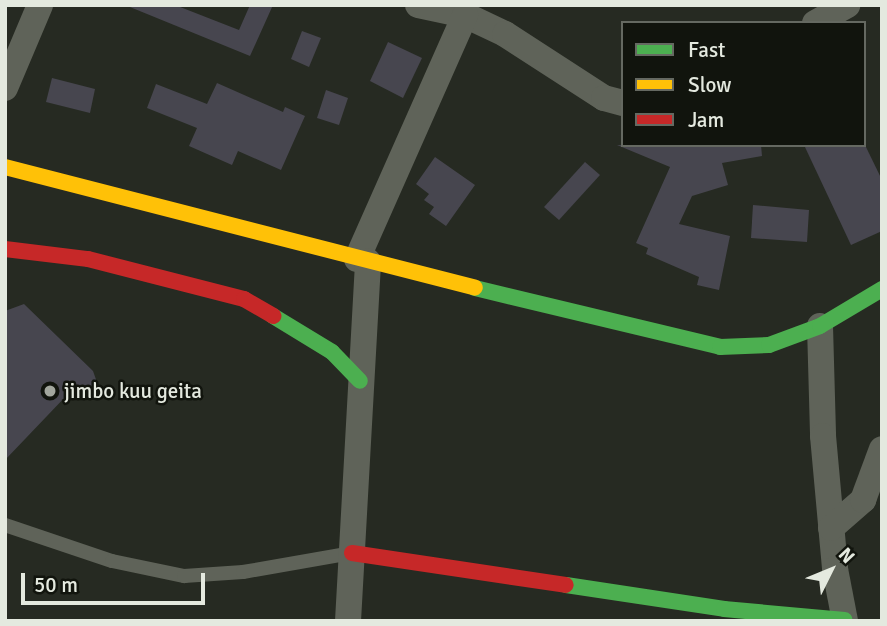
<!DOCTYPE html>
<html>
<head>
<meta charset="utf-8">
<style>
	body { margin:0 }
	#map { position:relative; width:887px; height:626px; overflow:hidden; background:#262a22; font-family:Signika,sans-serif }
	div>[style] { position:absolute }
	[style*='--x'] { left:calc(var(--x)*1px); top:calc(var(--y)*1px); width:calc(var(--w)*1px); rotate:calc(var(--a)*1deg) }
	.building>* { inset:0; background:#47464f }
	.lane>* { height:14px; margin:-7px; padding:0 7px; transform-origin:7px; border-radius:7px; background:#5f6359 }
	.street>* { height:26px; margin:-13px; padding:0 13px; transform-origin:13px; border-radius:13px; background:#5f6359 }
	.fast>* { height:16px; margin:-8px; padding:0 8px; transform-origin:8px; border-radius:8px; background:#4caf50 }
	.slow>* { height:16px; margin:-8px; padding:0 8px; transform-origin:8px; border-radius:8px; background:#ffc107 }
	.jam>* { height:16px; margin:-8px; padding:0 8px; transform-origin:8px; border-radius:8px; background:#c62828 }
	.dots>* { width:19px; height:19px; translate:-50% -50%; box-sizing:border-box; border:4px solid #11140d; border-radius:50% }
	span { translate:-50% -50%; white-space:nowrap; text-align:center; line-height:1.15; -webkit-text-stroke:5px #11140d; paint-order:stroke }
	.poi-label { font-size:21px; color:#e4e9df }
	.left { translate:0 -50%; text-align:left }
	.frame { position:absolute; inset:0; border:7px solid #e4e9df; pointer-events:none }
	.legend { position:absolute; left:621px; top:21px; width:245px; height:126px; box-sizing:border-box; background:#11140d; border:2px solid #656961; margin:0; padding:9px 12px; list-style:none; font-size:21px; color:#e4e9df }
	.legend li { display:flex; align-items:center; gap:14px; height:35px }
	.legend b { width:35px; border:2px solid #656961 }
	.north { position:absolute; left:796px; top:535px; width:70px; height:70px; -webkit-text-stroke:5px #11140d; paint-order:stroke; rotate:47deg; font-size:19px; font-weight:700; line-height:28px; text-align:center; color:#e4e9df }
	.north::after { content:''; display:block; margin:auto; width:24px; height:32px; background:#e4e9df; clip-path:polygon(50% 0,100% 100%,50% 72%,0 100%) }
	.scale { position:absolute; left:21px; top:573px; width:184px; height:32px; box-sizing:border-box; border:4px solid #e4e9df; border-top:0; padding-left:9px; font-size:21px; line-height:24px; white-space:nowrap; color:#e4e9df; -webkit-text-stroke:5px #11140d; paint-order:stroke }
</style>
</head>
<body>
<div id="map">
	<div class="building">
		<i style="clip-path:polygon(125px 5px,175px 5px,239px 30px,250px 5px,273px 5px,250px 56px)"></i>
		<i style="clip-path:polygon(302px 31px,321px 38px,309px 67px,291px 59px)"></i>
		<i style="clip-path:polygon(388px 42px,422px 58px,403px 98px,370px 81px)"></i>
		<i style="clip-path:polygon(52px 78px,95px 89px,90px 113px,46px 102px)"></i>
		<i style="clip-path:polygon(217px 83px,283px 112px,285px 107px,305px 116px,281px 170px,238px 151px,232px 165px,189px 146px,197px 128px,147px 108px,156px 84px,207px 104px)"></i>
		<i style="clip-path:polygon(326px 90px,348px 98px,339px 125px,317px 118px)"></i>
		<i style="clip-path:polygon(617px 145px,761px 145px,762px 156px,722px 163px,728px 185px,692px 196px,679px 224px,730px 236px,719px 290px,697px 285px,699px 277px,646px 254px,648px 248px,636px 243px,670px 167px)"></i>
		<i style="clip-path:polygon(804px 145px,865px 145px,882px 180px,882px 231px,851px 245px)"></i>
		<i style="clip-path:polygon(435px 157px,475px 185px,446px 226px,429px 214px,434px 207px,424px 200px,429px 194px,416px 184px)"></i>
		<i style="clip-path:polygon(585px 162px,600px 175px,559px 220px,544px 207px)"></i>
		<i style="clip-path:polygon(753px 205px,809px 210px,807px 242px,751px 238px)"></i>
		<i style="clip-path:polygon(24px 304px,93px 371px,99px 388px,87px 400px,68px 394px,5px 460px,5px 311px)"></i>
	</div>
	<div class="lane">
		<i style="--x:5;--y:525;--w:113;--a:18.6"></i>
		<i style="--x:112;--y:561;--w:74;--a:11.8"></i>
		<i style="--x:184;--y:576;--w:59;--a:-3.9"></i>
		<i style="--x:243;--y:572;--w:111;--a:-9.9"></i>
	</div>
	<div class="street">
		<i style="--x:418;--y:5;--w:48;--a:12"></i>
		<i style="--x:465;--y:15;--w:44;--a:25.4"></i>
		<i style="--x:505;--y:34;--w:118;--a:32.9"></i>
		<i style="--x:604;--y:98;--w:20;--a:15"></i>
		<i style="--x:815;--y:23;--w:37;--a:-29"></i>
		<i style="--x:5;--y:88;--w:90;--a:-67.1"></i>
		<i style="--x:357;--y:259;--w:267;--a:-66.1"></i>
		<i style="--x:820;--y:326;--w:110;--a:88.4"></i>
		<i style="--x:823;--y:436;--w:134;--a:84.8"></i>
		<i style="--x:835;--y:569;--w:53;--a:79.1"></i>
		<i style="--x:831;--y:528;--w:43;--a:-41.2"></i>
		<i style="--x:863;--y:500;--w:54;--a:-69.6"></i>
		<i style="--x:348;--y:621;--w:360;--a:-86.8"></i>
	</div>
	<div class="fast">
		<i style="--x:475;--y:288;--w:252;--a:13.5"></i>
		<i style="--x:720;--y:347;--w:49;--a:-2.3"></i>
		<i style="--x:769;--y:345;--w:54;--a:-20.4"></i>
		<i style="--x:820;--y:326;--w:72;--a:-30.8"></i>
		<i style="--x:273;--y:316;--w:69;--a:31.4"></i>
		<i style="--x:332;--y:352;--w:40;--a:46"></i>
		<i style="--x:566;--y:585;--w:160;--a:8.6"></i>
		<i style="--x:724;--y:609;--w:121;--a:5.2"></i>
	</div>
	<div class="slow">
		<i style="--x:5;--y:167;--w:485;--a:14.4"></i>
	</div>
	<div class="jam">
		<i style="--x:5;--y:249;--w:84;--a:6.9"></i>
		<i style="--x:88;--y:259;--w:161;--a:14.4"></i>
		<i style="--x:244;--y:299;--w:34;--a:30"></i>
		<i style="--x:352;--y:553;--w:216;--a:8.5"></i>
	</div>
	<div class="dots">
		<i style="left:50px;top:391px;background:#a2a69d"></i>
	</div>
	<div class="poi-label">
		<span class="left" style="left:64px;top:391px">jimbo kuu geita</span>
	</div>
	<div class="frame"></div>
	<ul class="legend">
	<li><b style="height:9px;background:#4caf50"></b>Fast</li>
	<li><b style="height:9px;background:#ffc107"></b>Slow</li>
	<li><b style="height:9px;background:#c62828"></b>Jam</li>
	</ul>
	<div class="north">N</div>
	<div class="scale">50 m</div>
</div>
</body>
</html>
